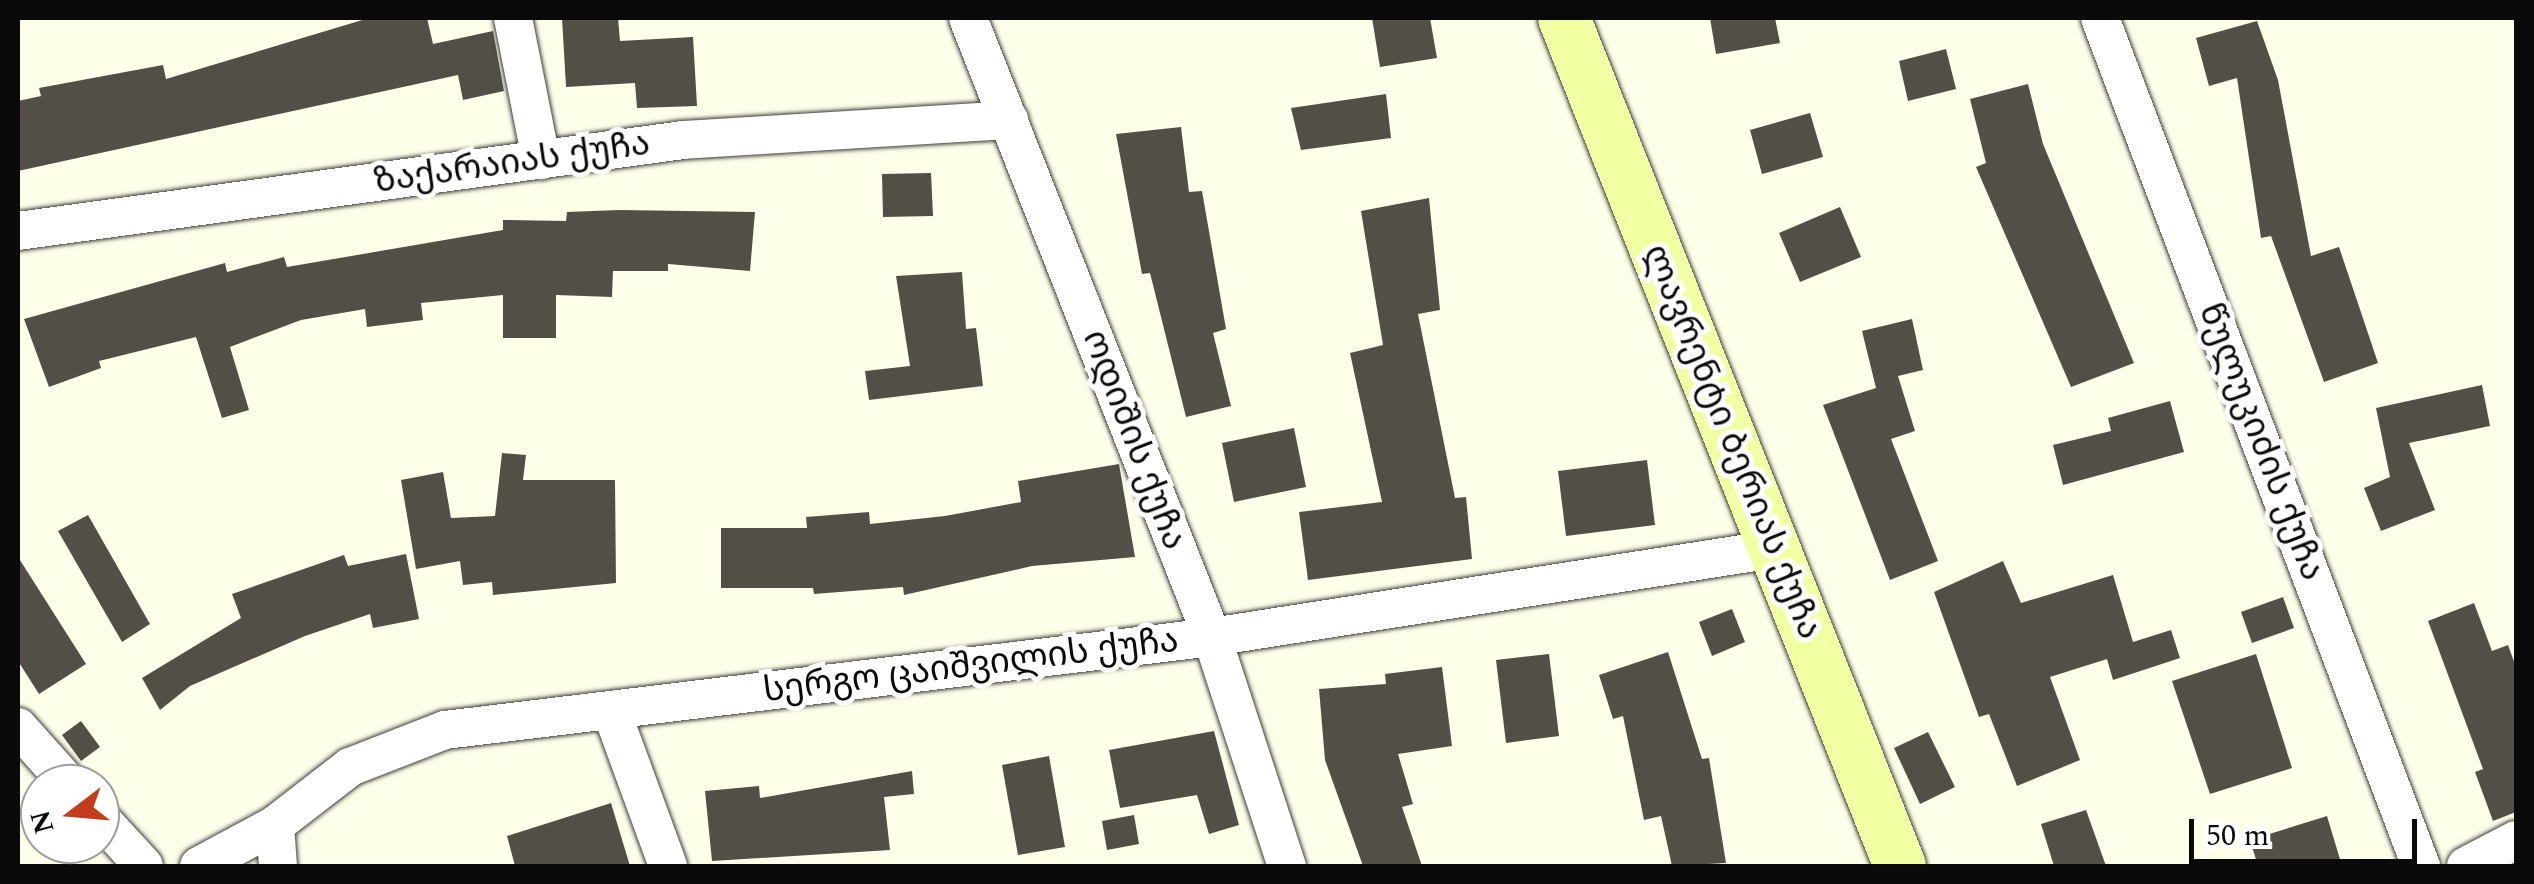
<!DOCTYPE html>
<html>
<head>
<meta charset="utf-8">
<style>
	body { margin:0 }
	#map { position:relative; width:2534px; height:884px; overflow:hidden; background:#feffe8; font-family:Spectral,"Noto Sans Georgian",serif }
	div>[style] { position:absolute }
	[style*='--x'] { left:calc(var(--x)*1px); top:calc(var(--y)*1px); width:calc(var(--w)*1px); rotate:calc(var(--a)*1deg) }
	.building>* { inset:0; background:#544f46 }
	.roads { filter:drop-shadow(0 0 2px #3d3d3d) drop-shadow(0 0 2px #3d3d3d) }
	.street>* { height:38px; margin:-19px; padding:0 19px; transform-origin:19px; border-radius:19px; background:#fff }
	.secondary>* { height:52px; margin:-26px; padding:0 26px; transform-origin:26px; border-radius:26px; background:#f2ffa3 }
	span { translate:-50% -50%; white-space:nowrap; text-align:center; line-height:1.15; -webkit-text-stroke:10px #fff; paint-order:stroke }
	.street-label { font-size:35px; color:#0a0a0a }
	.frame { position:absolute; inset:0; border:20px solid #0a0a0a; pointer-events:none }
	.north { position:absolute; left:20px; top:764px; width:100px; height:100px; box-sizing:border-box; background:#fff; border:2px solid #9d9d9d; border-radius:50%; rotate:254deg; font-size:28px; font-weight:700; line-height:40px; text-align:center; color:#0a0a0a }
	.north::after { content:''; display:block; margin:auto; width:35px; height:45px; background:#c23d1b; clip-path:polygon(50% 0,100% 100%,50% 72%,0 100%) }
	.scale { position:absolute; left:2189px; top:819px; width:228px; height:45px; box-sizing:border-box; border:5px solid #0a0a0a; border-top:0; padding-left:12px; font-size:30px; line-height:35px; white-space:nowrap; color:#0a0a0a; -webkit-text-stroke:8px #fff; paint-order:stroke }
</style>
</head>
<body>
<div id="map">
	<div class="building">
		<i style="clip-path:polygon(369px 18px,427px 18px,433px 44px,493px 31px,504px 91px,463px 100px,458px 75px,18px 171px,18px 101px,41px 96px,39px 88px,163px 65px,166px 79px)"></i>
		<i style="clip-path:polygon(562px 18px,618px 18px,620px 41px,693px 37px,697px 106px,637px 108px,635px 83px,566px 87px)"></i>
		<i style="clip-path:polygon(1372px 18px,1430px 18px,1437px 58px,1380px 67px)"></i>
		<i style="clip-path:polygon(1710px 18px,1775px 18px,1780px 43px,1716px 54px)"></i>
		<i style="clip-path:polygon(2257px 21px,2278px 80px,2311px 256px,2339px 247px,2378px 363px,2324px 382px,2271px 236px,2261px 238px,2237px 78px,2209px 86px,2196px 38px)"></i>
		<i style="clip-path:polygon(1946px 49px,1956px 89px,1908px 101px,1899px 61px)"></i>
		<i style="clip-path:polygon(2028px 84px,2043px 144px,2134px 363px,2071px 387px,1976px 167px,1986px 163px,1970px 99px)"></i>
		<i style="clip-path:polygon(1386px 94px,1391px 138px,1301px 150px,1291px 108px)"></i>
		<i style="clip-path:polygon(1810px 113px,1823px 157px,1762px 174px,1750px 130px)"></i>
		<i style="clip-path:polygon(1181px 127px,1189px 192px,1202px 191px,1226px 329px,1213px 333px,1231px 406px,1186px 417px,1150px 273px,1142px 274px,1116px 134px)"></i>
		<i style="clip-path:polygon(931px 173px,933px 216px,883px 217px,882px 174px)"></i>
		<i style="clip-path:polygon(1429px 198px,1440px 310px,1418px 314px,1455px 498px,1466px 497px,1472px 559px,1308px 580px,1299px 512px,1382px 502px,1350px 353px,1383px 345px,1361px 211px)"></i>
		<i style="clip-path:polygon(1840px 207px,1861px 257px,1800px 282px,1779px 233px)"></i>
		<i style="clip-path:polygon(619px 210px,755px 212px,750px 271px,668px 264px,668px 271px,613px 271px,612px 297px,556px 295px,556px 338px,503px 338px,503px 295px,421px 303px,423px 320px,367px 327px,365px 309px,301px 320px,230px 347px,249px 410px,222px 418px,196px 337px,99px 361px,101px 368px,49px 387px,24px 319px,225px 263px,227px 272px,284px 257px,287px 267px,503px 230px,503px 220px,566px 221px,567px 212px)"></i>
		<i style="clip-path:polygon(962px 272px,966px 329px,976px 328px,983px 386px,869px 400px,865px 371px,910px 366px,896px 276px)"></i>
		<i style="clip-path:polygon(1912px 319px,1923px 370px,1898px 376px,1915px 431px,1891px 439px,1938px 561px,1890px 580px,1823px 405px,1876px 388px,1862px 331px)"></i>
		<i style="clip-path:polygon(2482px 385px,2490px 426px,2409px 443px,2435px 510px,2381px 531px,2364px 488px,2390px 477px,2376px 408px)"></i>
		<i style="clip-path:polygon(2170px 401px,2184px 452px,2063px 485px,2053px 445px,2111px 431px,2108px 418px)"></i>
		<i style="clip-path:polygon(1294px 428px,1306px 487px,1234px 502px,1222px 443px)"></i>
		<i style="clip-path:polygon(502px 453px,526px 455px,523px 480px,615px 480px,616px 583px,493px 595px,492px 582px,463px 585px,460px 561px,416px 569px,401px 480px,443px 472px,451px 518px,495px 516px)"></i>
		<i style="clip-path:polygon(1647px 460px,1655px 525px,1566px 536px,1558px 471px)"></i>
		<i style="clip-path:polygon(1119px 464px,1135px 557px,1032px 566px,904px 595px,903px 587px,814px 594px,813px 588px,721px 588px,721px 528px,807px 528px,806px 517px,869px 512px,870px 524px,945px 516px,1021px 502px,1018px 481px)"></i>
		<i style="clip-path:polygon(88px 515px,150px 624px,122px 642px,58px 531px)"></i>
		<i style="clip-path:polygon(406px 554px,419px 619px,373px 628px,370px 614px,305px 636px,190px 686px,160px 710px,142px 678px,241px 618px,232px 594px,344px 555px,348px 566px)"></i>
		<i style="clip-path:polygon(18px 557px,86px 664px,39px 694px,18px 661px)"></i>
		<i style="clip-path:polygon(2003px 561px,2021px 603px,2113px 575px,2133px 642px,2171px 630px,2180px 658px,2113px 680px,2107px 659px,2050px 677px,2080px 760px,2017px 786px,1989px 714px,1979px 717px,1934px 592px)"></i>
		<i style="clip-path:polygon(2283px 597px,2294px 628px,2252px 643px,2241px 612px)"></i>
		<i style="clip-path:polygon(2474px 603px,2492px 651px,2508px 645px,2516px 667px,2516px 812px,2493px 821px,2475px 772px,2483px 769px,2428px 621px)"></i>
		<i style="clip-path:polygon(1732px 609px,1745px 642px,1712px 656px,1699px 622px)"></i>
		<i style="clip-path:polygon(1668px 652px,1702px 759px,1709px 758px,1726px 863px,1672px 866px,1661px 816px,1644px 820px,1623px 716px,1613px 719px,1599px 675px)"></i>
		<i style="clip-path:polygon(1549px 654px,1559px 736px,1506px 743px,1496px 660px)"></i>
		<i style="clip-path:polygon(2256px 654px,2292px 768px,2210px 794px,2172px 681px)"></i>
		<i style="clip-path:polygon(1442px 667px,1452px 746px,1398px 754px,1413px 804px,1402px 807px,1422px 866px,1363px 866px,1325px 760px,1319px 689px,1386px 684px,1385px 674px)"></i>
		<i style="clip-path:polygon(81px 721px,100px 747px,81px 761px,62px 735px)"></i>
		<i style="clip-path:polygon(1214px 731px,1239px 825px,1209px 834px,1197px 795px,1120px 808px,1109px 750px)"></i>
		<i style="clip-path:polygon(1928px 732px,1955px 787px,1920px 804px,1894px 748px)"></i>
		<i style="clip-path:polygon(1049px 756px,1065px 847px,1018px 855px,1002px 765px)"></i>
		<i style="clip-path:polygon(912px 771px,914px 794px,884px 797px,890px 850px,712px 861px,705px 791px,759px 786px,760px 798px)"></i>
		<i style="clip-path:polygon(611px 803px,630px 866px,515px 866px,507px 836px)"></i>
		<i style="clip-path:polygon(2086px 810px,2106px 866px,2054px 866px,2041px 824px)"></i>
		<i style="clip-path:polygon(1134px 815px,1139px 844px,1107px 850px,1102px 821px)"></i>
		<i style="clip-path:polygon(2327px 816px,2342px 866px,2258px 866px,2250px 840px)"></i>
	</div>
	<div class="roads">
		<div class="street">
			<i style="--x:513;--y:18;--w:145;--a:78.8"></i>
			<i style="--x:968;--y:18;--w:665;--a:68.49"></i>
			<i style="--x:1212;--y:637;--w:241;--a:71.9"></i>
			<i style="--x:2100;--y:18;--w:907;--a:69.27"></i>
			<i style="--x:18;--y:231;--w:671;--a:-7.79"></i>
			<i style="--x:683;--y:140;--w:327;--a:-3.5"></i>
			<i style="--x:611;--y:710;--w:166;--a:69.9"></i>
			<i style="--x:18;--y:727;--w:76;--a:48.2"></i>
			<i style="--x:100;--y:818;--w:65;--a:47.5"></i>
			<i style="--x:275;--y:825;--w:41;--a:85.8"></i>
			<i style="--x:199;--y:866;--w:86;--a:-28.3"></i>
			<i style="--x:275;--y:825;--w:95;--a:-37.7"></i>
			<i style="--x:350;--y:767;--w:102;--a:-21.3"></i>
			<i style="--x:445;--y:730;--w:773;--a:-6.91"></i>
			<i style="--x:1212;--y:637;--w:569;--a:-8.9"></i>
			<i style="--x:2466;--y:866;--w:56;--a:-27.5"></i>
		</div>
		<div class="secondary">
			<i style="--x:1564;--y:18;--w:912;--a:68.39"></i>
		</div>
	</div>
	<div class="street-label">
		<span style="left:512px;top:163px;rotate:-8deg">ზაქარაიას ქუჩა</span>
		<span style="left:1134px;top:440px;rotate:69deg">ოდიშის ქუჩა</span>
		<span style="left:1732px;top:442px;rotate:68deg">ლავრენტი ბერიას ქუჩა</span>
		<span style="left:2261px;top:442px;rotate:69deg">წულუკიძის ქუჩა</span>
		<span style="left:971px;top:666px;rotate:-7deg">სერგო ცაიშვილის ქუჩა</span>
	</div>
	<div class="frame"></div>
	<div class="north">N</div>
	<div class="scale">50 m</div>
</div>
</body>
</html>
